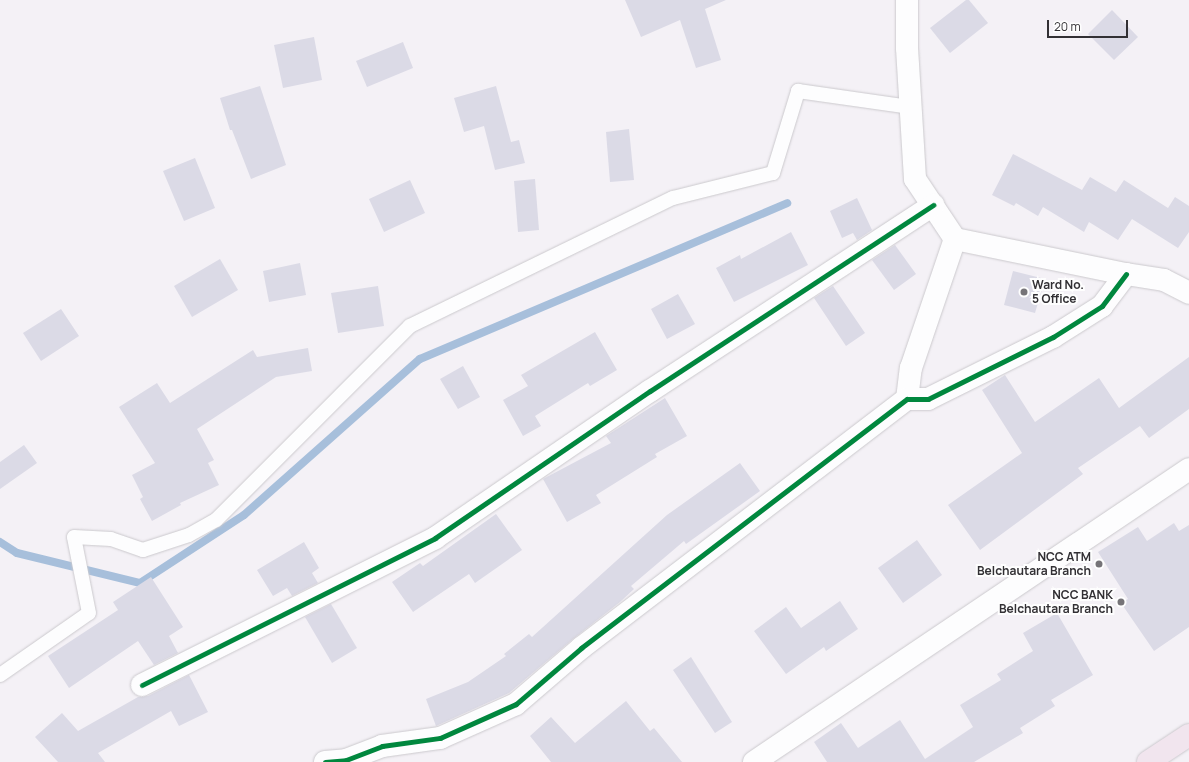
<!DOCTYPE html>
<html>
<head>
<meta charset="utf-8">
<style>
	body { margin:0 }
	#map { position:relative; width:1189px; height:762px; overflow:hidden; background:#f4f1f6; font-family:Manrope,sans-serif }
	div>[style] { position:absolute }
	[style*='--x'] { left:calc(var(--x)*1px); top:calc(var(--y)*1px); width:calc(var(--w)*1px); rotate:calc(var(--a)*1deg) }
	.stream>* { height:8px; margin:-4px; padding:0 4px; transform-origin:4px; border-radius:4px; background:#a7bfdb }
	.building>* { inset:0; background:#dbdae6 }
	.roads { filter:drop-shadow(0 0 1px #cbc9cd) drop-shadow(0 0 1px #cbc9cd) }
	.lane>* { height:14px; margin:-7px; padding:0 7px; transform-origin:7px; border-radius:7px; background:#fdfdfe }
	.street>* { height:22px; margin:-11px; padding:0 11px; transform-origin:11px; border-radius:11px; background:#fdfdfe }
	.highway>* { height:22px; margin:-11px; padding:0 11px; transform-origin:11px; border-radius:11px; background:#f1e5ee }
	.cycleway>* { height:5px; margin:-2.5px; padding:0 2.5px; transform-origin:2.5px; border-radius:2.5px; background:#00873e }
	.dots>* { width:11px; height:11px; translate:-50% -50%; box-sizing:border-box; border:2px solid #fefefe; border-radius:50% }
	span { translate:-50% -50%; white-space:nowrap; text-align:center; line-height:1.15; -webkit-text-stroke:4px #fefefe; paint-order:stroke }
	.poi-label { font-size:12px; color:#323034; font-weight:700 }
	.left { translate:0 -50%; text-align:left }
	.right { translate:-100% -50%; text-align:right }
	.scale { position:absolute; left:1047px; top:20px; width:81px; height:18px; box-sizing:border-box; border:2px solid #323034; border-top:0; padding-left:5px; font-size:12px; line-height:14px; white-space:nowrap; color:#323034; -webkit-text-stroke:3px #fefefe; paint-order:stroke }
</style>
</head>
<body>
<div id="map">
	<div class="stream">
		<i style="--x:0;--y:542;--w:20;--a:33"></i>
		<i style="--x:17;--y:553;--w:127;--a:13.7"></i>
		<i style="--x:140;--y:583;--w:124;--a:-33.2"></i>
		<i style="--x:244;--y:515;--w:235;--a:-41.6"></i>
		<i style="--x:420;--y:359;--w:399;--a:-23"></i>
	</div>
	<div class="building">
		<i style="clip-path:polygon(625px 0,726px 0,705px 9px,721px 60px,696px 68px,680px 20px,641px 37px)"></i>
		<i style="clip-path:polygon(966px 0,969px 0,988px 23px,950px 53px,930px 28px)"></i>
		<i style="clip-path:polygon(1112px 10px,1138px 37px,1114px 60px,1088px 34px)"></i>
		<i style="clip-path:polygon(314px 37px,322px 80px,283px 88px,274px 45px)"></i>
		<i style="clip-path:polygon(403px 42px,413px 68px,367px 87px,356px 61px)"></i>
		<i style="clip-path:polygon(260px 86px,286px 165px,251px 179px,232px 130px,230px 130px,220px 98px)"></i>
		<i style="clip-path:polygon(496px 86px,511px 142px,519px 140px,525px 163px,495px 170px,484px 126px,464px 132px,454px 98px)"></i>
		<i style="clip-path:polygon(629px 129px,634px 180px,610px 182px,606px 132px)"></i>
		<i style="clip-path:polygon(1013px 154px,1082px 190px,1090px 177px,1116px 192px,1124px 180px,1168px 208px,1175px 197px,1189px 206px,1189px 232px,1178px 248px,1132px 219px,1118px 240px,1089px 222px,1084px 232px,1043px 207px,1038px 216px,1016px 203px,1014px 206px,992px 195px)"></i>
		<i style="clip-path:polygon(195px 158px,215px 208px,184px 221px,163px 171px)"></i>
		<i style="clip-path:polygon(535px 179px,539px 230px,518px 232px,514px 181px)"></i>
		<i style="clip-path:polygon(410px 180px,425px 213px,384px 232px,369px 199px)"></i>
		<i style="clip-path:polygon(857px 198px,872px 230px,857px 240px,853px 233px,842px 238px,830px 211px)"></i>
		<i style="clip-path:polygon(791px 232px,808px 265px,734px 302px,716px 268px,740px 255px,741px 259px)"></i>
		<i style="clip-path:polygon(895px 245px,916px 274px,894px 290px,872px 260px)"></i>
		<i style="clip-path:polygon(220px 259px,238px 290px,192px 317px,174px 286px)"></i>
		<i style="clip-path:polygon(300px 263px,306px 295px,269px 302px,263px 271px)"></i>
		<i style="clip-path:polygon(1013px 271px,1045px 279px,1035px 313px,1004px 305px)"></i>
		<i style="clip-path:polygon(378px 286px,384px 326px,338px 333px,331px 293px)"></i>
		<i style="clip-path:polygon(833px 286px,865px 333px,846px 346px,814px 298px)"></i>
		<i style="clip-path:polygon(678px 294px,695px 324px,667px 339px,651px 309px)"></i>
		<i style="clip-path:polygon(61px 309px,79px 336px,41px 361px,23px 333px)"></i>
		<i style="clip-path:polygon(595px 332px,617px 370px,590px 386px,588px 383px,535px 416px,541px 426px,523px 436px,503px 400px,528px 386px,521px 375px)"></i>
		<i style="clip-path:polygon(308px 348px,312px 371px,276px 377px,197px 429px,214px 460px,208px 463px,219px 485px,180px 503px,181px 505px,152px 521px,140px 499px,143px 497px,132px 475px,155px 463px,119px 407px,157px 383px,170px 403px,253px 350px,257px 357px)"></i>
		<i style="clip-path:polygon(1189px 357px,1189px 409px,1149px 438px,1140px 426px,1078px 468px,1083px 474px,980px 550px,948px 505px,1022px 453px,982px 390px,1005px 375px,1035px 422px,1099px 378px,1119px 408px)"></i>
		<i style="clip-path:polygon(463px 366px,480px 397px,458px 409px,440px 379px)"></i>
		<i style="clip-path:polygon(665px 398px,687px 436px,655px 454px,657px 457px,596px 495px,601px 503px,567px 522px,543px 479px,611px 443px,606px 436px)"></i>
		<i style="clip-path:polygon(24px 445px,37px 463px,0 489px,0 462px)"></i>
		<i style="clip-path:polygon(740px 463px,760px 491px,686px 544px,684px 541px,631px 586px,634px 589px,620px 602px,573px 639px,509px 693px,436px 726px,426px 699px,468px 682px,506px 656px,504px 654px,529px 634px,532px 637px,667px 515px)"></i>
		<i style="clip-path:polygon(496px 514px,522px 550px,475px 583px,469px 574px,413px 612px,392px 582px,420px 563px,423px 566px)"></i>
		<i style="clip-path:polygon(1174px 523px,1179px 531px,1189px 525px,1189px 627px,1154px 651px,1121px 603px,1128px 599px,1098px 552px,1138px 527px,1147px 541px)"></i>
		<i style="clip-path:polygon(917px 540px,942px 575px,903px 603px,878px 568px)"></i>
		<i style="clip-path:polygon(304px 542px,319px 568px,312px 573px,318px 583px,292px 596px,287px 588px,273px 596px,257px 570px)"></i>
		<i style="clip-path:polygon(151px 577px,183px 627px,169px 636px,178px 653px,154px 665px,138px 641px,69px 688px,48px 656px,118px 610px,113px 602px)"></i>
		<i style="clip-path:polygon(840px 601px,858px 629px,826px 651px,824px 647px,786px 674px,754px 631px,786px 607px,801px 628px)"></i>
		<i style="clip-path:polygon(331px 604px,357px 648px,332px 663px,305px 617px)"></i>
		<i style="clip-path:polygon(1057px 613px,1093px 675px,1051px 700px,1055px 706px,1020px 728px,1023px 733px,974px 762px,827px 762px,814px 742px,841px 723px,858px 748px,900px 720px,925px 759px,973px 727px,960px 705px,1001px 680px,997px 674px,1033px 651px,1023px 633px)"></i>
		<i style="clip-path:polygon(691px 657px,732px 722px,715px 733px,673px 670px)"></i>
		<i style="clip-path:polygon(189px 675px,208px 712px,179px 726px,171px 711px,98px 753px,105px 762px,58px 762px,35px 737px,62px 713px,78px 731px,138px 697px,148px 696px)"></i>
		<i style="clip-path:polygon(626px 701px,650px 731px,654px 728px,682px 762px,551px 762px,530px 736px,551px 717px,575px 743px)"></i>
	</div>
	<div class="roads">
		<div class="lane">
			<i style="--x:0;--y:675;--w:108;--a:-34.9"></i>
			<i style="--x:89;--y:613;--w:77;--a:-101.2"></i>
			<i style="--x:74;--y:537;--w:37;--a:3"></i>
			<i style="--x:111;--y:539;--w:34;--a:19"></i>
			<i style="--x:143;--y:550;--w:48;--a:-18.1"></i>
			<i style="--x:189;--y:535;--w:31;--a:-29"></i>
			<i style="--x:216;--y:520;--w:274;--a:-45"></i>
			<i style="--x:410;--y:326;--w:292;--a:-26"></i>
			<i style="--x:673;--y:198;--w:103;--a:-14"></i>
			<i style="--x:773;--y:173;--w:86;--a:-73"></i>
			<i style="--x:798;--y:91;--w:114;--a:8.1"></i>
		</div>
		<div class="street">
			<i style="--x:907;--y:0;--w:48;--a:90"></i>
			<i style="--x:907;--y:48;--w:131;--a:86.5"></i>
			<i style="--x:915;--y:179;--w:72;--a:56.3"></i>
			<i style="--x:955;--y:239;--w:175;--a:11.6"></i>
			<i style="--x:1126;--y:274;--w:38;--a:9"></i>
			<i style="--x:1164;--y:280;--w:28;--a:27"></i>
			<i style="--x:907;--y:399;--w:31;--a:-83"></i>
			<i style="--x:911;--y:368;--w:136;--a:-71.2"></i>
			<i style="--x:142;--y:685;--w:328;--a:-26.6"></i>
			<i style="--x:435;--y:538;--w:260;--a:-34.4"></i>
			<i style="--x:650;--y:391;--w:339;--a:-33.3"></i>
			<i style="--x:325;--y:762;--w:21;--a:-5"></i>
			<i style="--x:346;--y:760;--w:39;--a:-21"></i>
			<i style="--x:382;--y:746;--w:59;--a:-7.9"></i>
			<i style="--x:440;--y:738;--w:83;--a:-24.1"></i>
			<i style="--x:516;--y:704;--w:86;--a:-40.7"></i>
			<i style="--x:581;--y:648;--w:410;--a:-37.4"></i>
			<i style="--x:907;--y:399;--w:21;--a:0"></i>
			<i style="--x:928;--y:399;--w:140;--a:-26.4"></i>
			<i style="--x:1053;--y:337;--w:58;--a:-32.3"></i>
			<i style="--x:1102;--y:306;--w:40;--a:-53"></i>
			<i style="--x:754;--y:762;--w:524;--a:-33.96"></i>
		</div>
		<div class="highway">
			<i style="--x:1148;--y:762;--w:49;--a:-33.4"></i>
		</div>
	</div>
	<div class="cycleway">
		<i style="--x:142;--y:685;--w:328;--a:-26.6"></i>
		<i style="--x:435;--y:538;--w:260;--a:-34.4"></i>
		<i style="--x:650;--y:391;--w:339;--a:-33.3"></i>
		<i style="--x:325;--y:762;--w:21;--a:-5"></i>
		<i style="--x:346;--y:760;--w:39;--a:-21"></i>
		<i style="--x:382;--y:746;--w:59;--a:-7.9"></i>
		<i style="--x:440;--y:738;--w:83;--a:-24.1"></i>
		<i style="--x:516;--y:704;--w:86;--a:-40.7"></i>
		<i style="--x:581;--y:648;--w:410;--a:-37.4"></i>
		<i style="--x:907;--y:399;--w:21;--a:0"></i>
		<i style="--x:928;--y:399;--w:140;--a:-26.4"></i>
		<i style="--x:1053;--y:337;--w:58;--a:-32.3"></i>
		<i style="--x:1102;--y:306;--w:40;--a:-53"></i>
	</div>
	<div class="dots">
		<i style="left:1024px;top:292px;background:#767478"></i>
		<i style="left:1099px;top:564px;background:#767478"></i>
		<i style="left:1121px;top:602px;background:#767478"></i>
	</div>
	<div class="poi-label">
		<span class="left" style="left:1032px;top:292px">Ward No.<br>5 Office</span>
		<span class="right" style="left:1091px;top:564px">NCC ATM<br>Belchautara Branch</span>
		<span class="right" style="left:1113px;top:602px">NCC BANK<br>Belchautara Branch</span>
	</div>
	<div class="scale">20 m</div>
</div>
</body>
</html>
